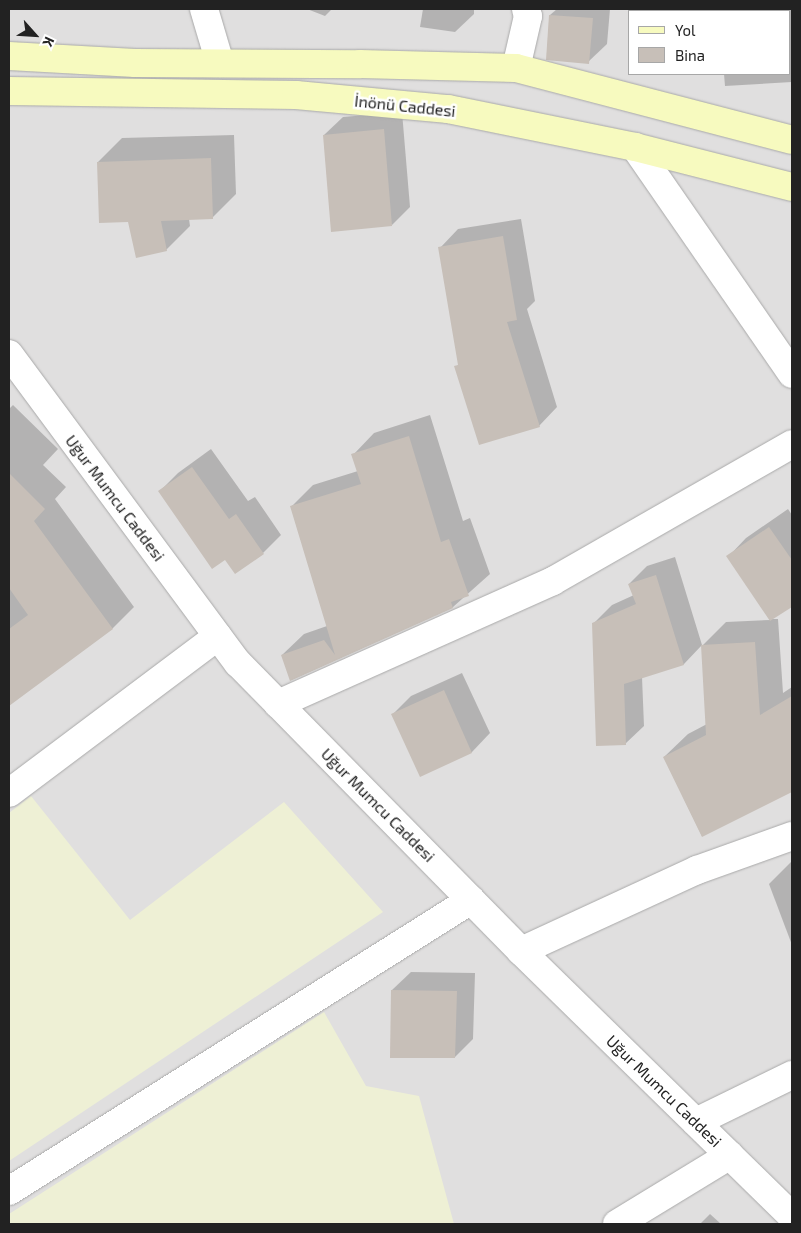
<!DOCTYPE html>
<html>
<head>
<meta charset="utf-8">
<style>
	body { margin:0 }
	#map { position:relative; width:801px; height:1233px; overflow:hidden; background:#f2efe9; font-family:"Exo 2",sans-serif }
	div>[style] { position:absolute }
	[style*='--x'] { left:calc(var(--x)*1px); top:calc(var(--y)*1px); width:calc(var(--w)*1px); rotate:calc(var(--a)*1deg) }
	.residential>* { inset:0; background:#e0dfdf }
	.farmland>* { inset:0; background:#eef0d5 }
	.shadow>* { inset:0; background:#0003 }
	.building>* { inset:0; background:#c7bfb8 }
	.roads { filter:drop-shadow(0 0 1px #a9a9a9) drop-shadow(0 0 1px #a9a9a9) }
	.minor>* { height:28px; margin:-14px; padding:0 14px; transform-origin:14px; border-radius:14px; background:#fff }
	.tertiary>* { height:28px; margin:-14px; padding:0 14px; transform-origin:14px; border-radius:14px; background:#fff }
	.secondary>* { height:28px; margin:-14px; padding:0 14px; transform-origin:14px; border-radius:14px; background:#f7fabf }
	span { translate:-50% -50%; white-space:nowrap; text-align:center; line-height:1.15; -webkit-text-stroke:5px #fff; paint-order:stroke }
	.street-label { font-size:16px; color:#222 }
	.frame { position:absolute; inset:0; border:10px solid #222; pointer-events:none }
	.legend { position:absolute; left:628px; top:10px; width:162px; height:65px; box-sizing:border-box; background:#fff; border:1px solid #a7a7a7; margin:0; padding:6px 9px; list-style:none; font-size:15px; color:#222 }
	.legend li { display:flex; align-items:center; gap:10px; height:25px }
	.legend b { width:25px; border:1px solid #a7a7a7 }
	.north { position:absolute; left:10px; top:10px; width:50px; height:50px; -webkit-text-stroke:4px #fff; paint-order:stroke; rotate:116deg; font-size:14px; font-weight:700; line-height:20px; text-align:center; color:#222 }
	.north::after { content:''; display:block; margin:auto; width:18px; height:22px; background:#222; clip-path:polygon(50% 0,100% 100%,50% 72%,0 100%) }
</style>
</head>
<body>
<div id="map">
	<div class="residential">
		<i style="clip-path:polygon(evenodd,9px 9px,792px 9px,792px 1224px,9px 1224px,9px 9px,630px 11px,790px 11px,790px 74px,630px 74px,630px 11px)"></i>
	</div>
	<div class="farmland">
		<i style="clip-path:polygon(31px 796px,130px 920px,284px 802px,383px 912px,9px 1161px,9px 813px)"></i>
		<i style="clip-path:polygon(324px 1012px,366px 1086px,419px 1096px,454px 1224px,9px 1224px,9px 1214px)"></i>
	</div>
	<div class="shadow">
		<i style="clip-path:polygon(307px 9px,332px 9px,325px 16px)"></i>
		<i style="clip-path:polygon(423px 9px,474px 9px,474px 14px,455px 32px,420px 27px)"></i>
		<i style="clip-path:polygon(557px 9px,610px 9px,607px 44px,588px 62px,547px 58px,550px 15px)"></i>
		<i style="clip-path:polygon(744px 9px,792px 9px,792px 82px,725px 86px,724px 74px,790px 74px,790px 11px,741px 11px)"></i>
		<i style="clip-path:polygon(402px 112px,410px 207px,392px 225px,324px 135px,343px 117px)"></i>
		<i style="clip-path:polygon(234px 135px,236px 194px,212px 218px,189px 219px,190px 226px,166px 250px,98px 162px,122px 138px)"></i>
		<i style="clip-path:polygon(521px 219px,535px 301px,527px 309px,557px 407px,539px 426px,456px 367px,459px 364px,440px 248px,458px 229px)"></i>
		<i style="clip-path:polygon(13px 405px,58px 449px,43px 465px,66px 487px,55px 499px,134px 607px,113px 628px,9px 705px,9px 543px,15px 538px,9px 532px,9px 409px)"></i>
		<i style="clip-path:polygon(430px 415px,463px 521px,470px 518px,490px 574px,453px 607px,291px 680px,282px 655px,304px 634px,327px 626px,291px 507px,313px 485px,358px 471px,353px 455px,374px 433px)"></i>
		<i style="clip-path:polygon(211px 449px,248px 501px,255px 497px,281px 535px,263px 553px,225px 558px,160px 491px,178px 473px)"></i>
		<i style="clip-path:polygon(788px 509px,792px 515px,792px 605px,771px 619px,778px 619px,783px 693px,792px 687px,792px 791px,702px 836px,664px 757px,688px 734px,707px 724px,702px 646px,726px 622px,770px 620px,728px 557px,746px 538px)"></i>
		<i style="clip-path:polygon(675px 557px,702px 645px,684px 664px,642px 677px,644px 726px,625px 744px,593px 624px,612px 605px,634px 595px,629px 584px,647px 566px)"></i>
		<i style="clip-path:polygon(462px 673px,490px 733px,472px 752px,420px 775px,393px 714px,411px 696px)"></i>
		<i style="clip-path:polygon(792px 861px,792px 945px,769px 884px)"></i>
		<i style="clip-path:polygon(411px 972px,475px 973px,473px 1039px,455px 1057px,392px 990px)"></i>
		<i style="clip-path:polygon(710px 1214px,721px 1224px,700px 1224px)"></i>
	</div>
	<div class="building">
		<i style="clip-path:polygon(549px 15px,593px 18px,589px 64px,546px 60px)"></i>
		<i style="clip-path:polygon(384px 129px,392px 226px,331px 232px,323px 135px)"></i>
		<i style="clip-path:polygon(211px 158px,213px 219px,161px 221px,167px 251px,136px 258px,128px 222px,99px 223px,97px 162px)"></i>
		<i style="clip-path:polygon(503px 236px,517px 320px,507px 322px,540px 427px,479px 445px,454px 366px,458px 365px,438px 247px)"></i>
		<i style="clip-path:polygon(409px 436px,441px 542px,449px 539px,469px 596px,451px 602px,453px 608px,290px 681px,281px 655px,324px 640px,335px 655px,290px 506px,361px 484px,351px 454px)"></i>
		<i style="clip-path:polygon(192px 467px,229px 519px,236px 514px,264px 554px,235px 574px,225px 560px,212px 569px,158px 491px)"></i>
		<i style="clip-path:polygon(9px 473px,45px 509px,34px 521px,113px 629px,9px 706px,9px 629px,28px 615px,9px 588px)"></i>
		<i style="clip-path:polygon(769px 527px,792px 560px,792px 607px,770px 621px,726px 556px)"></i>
		<i style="clip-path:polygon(656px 575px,684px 665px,624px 684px,626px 745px,596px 746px,592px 623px,636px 604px,628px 584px)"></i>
		<i style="clip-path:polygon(755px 642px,760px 715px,792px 696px,792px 792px,702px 837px,663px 757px,706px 735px,701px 645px)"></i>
		<i style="clip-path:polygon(444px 690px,472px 753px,420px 777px,391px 714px)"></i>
		<i style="clip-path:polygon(391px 990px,457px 991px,455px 1058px,390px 1058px)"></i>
	</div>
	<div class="roads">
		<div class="minor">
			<i style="--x:204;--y:9;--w:56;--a:73.5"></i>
			<i style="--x:516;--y:68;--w:53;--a:-77"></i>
			<i style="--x:528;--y:16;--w:7;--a:-106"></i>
			<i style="--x:635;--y:147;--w:276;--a:55.3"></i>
			<i style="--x:278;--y:704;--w:301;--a:-24.1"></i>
			<i style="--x:553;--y:581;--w:275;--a:-29.8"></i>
			<i style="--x:9;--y:793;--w:261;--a:-36.9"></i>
			<i style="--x:521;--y:951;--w:194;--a:-24.7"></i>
			<i style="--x:697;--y:870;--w:101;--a:-19.7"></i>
			<i style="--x:696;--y:1122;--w:107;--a:-26.1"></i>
			<i style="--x:9;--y:1191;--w:546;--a:-32.21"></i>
			<i style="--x:617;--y:1224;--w:132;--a:-31.4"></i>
		</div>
		<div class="tertiary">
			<i style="--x:9;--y:354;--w:385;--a:53.5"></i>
			<i style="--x:238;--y:663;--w:404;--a:45.5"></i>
			<i style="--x:521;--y:951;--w:379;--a:44.4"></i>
		</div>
		<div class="secondary">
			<i style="--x:9;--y:56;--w:126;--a:3.2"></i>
			<i style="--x:135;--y:63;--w:225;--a:0.3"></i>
			<i style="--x:360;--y:64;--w:156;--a:1.5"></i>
			<i style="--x:516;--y:68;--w:285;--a:14.6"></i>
			<i style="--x:9;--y:91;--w:287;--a:0.8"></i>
			<i style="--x:296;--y:95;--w:153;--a:5.3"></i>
			<i style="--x:448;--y:109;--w:191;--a:11.5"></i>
			<i style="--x:635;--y:147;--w:162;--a:14.3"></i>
		</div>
	</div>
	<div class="street-label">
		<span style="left:405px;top:106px;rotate:6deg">İnönü Caddesi</span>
		<span style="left:115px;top:498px;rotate:53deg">Uğur Mumcu Caddesi</span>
		<span style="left:378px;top:805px;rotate:45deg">Uğur Mumcu Caddesi</span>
		<span style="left:664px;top:1091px;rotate:44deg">Uğur Mumcu Caddesi</span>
	</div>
	<div class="frame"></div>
	<ul class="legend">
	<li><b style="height:6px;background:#f7fabf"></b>Yol</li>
	<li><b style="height:14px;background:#c7bfb8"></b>Bina</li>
	</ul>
	<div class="north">K</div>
</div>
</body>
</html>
